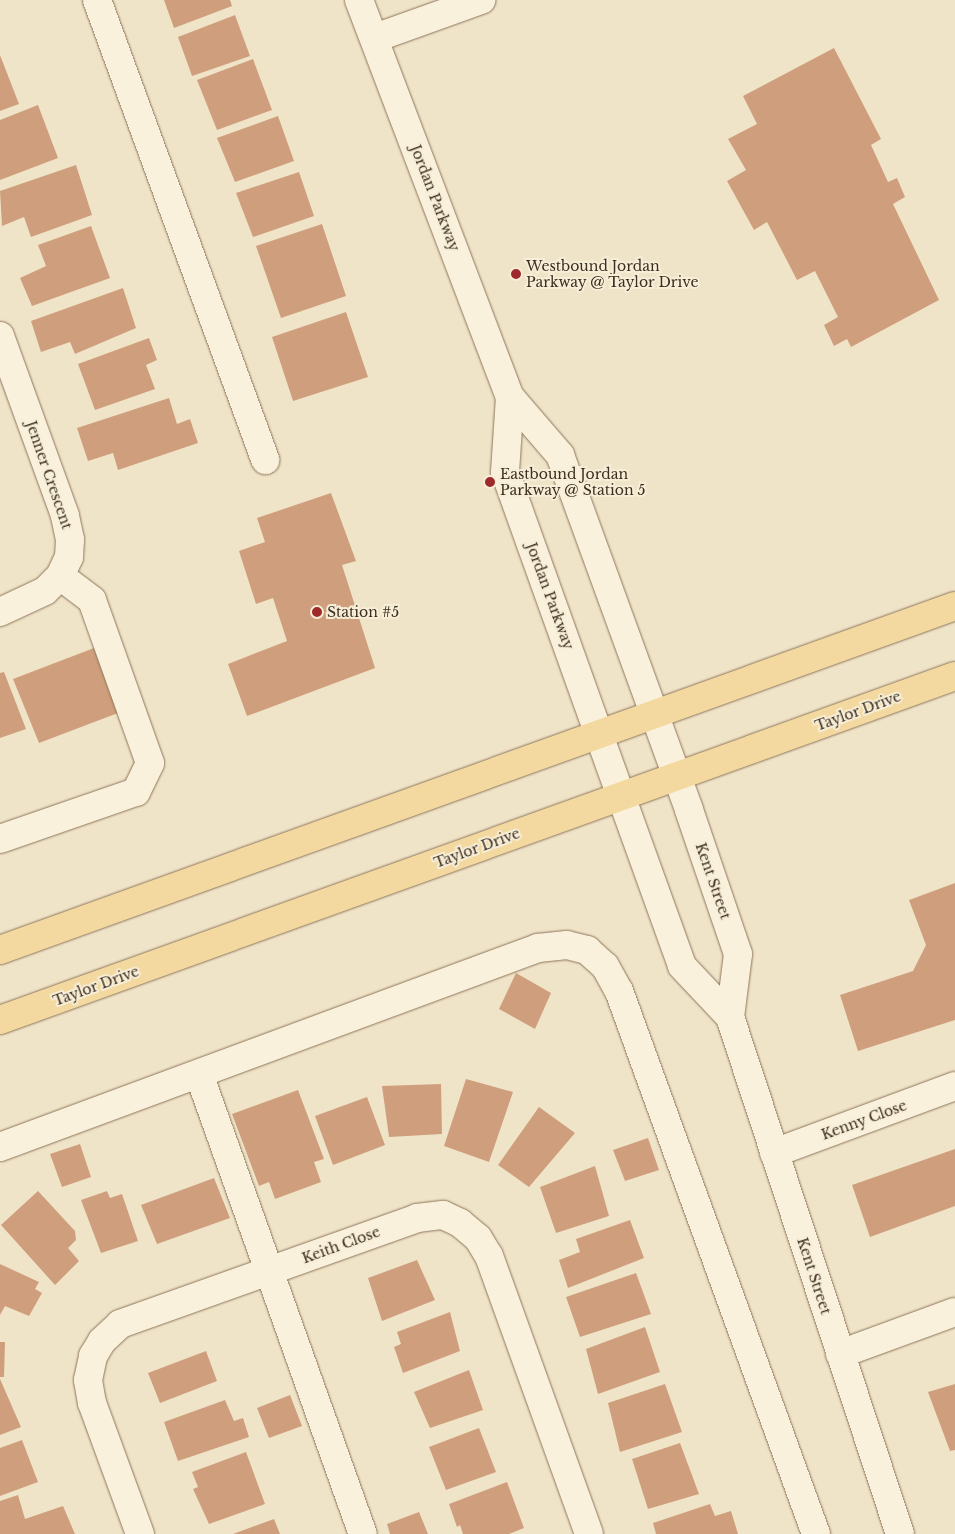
<!DOCTYPE html>
<html>
<head>
<meta charset="utf-8">
<style>
	body { margin:0 }
	#map { position:relative; width:955px; height:1534px; overflow:hidden; background:#f0e4c8; font-family:"Libre Baskerville",serif }
	div>[style] { position:absolute }
	[style*='--x'] { left:calc(var(--x)*1px); top:calc(var(--y)*1px); width:calc(var(--w)*1px); rotate:calc(var(--a)*1deg) }
	.building>* { inset:0; background:#cf9f7d }
	.roads { filter:drop-shadow(0 0 1px #8d765c) drop-shadow(0 0 1px #8d765c) }
	.minor>* { height:28px; margin:-14px; padding:0 14px; transform-origin:14px; border-radius:14px; background:#faf1dc }
	.major>* { height:28px; margin:-14px; padding:0 14px; transform-origin:14px; border-radius:14px; background:#f3d9a0 }
	.dots>* { width:14px; height:14px; translate:-50% -50%; box-sizing:border-box; border:2px solid #f7eed8; border-radius:50% }
	span { translate:-50% -50%; white-space:nowrap; text-align:center; line-height:1.15; -webkit-text-stroke:4px #f7eed8; paint-order:stroke }
	.street-label { font-size:14px; color:#3d2e20 }
	.poi-label { font-size:14px; color:#3d2e20 }
	.left { translate:0 -50%; text-align:left }
</style>
</head>
<body>
<div id="map">
	<div class="building">
		<i style="clip-path:polygon(164px 0,230px 0,232px 6px,174px 28px)"></i>
		<i style="clip-path:polygon(235px 15px,250px 56px,192px 76px,178px 37px)"></i>
		<i style="clip-path:polygon(834px 48px,881px 139px,871px 145px,888px 182px,897px 178px,905px 197px,893px 204px,939px 300px,851px 347px,847px 339px,834px 346px,824px 325px,838px 317px,815px 271px,797px 280px,767px 222px,754px 230px,727px 181px,746px 170px,728px 139px,757px 124px,743px 96px)"></i>
		<i style="clip-path:polygon(0 55px,19px 104px,0 111px)"></i>
		<i style="clip-path:polygon(253px 59px,272px 110px,217px 130px,197px 80px)"></i>
		<i style="clip-path:polygon(38px 105px,58px 158px,0 180px,0 120px)"></i>
		<i style="clip-path:polygon(278px 116px,294px 161px,235px 182px,217px 138px)"></i>
		<i style="clip-path:polygon(76px 165px,92px 215px,31px 237px,24px 217px,2px 226px,0 191px)"></i>
		<i style="clip-path:polygon(299px 172px,314px 216px,253px 237px,236px 193px)"></i>
		<i style="clip-path:polygon(322px 224px,346px 296px,281px 318px,256px 246px)"></i>
		<i style="clip-path:polygon(91px 226px,110px 278px,32px 306px,20px 278px,46px 266px,38px 245px)"></i>
		<i style="clip-path:polygon(123px 288px,136px 328px,75px 354px,70px 342px,41px 352px,31px 321px)"></i>
		<i style="clip-path:polygon(346px 312px,368px 377px,293px 401px,272px 337px)"></i>
		<i style="clip-path:polygon(149px 338px,157px 360px,146px 365px,155px 389px,95px 410px,78px 364px)"></i>
		<i style="clip-path:polygon(169px 398px,177px 424px,190px 419px,198px 443px,118px 470px,113px 453px,88px 461px,77px 428px)"></i>
		<i style="clip-path:polygon(331px 493px,356px 561px,342px 565px,375px 668px,247px 716px,228px 664px,287px 641px,273px 598px,256px 604px,239px 551px,265px 542px,257px 518px)"></i>
		<i style="clip-path:polygon(94px 648px,118px 713px,39px 743px,13px 679px)"></i>
		<i style="clip-path:polygon(4px 672px,26px 729px,0 738px,0 673px)"></i>
		<i style="clip-path:polygon(955px 883px,955px 1020px,858px 1051px,840px 995px,913px 971px,926px 945px,909px 900px)"></i>
		<i style="clip-path:polygon(516px 973px,551px 993px,535px 1029px,499px 1009px)"></i>
		<i style="clip-path:polygon(466px 1079px,513px 1092px,489px 1162px,444px 1146px)"></i>
		<i style="clip-path:polygon(441px 1084px,442px 1134px,389px 1137px,382px 1086px)"></i>
		<i style="clip-path:polygon(298px 1090px,324px 1159px,314px 1162px,321px 1182px,275px 1199px,269px 1182px,259px 1186px,232px 1114px)"></i>
		<i style="clip-path:polygon(367px 1097px,385px 1145px,333px 1165px,315px 1116px)"></i>
		<i style="clip-path:polygon(539px 1107px,575px 1133px,529px 1187px,498px 1165px)"></i>
		<i style="clip-path:polygon(648px 1138px,659px 1170px,625px 1181px,613px 1150px)"></i>
		<i style="clip-path:polygon(80px 1144px,91px 1177px,62px 1187px,50px 1154px)"></i>
		<i style="clip-path:polygon(955px 1149px,955px 1206px,870px 1237px,852px 1185px)"></i>
		<i style="clip-path:polygon(595px 1166px,609px 1216px,556px 1233px,540px 1187px)"></i>
		<i style="clip-path:polygon(214px 1178px,230px 1218px,157px 1244px,141px 1205px)"></i>
		<i style="clip-path:polygon(38px 1191px,75px 1231px,76px 1240px,68px 1248px,79px 1261px,55px 1285px,1px 1225px)"></i>
		<i style="clip-path:polygon(107px 1191px,110px 1198px,122px 1194px,138px 1241px,101px 1253px,81px 1200px)"></i>
		<i style="clip-path:polygon(630px 1220px,644px 1258px,568px 1288px,559px 1260px,580px 1252px,576px 1239px)"></i>
		<i style="clip-path:polygon(417px 1260px,435px 1300px,382px 1321px,368px 1278px)"></i>
		<i style="clip-path:polygon(0 1264px,39px 1282px,35px 1289px,42px 1293px,29px 1316px,5px 1306px,0 1315px)"></i>
		<i style="clip-path:polygon(636px 1273px,651px 1314px,580px 1337px,566px 1297px)"></i>
		<i style="clip-path:polygon(450px 1312px,460px 1351px,403px 1373px,394px 1347px,401px 1344px,397px 1332px)"></i>
		<i style="clip-path:polygon(645px 1327px,660px 1372px,598px 1394px,586px 1349px)"></i>
		<i style="clip-path:polygon(0 1342px,5px 1342px,4px 1377px,0 1377px)"></i>
		<i style="clip-path:polygon(206px 1351px,217px 1381px,160px 1403px,148px 1373px)"></i>
		<i style="clip-path:polygon(469px 1370px,483px 1410px,430px 1428px,414px 1392px)"></i>
		<i style="clip-path:polygon(0 1379px,21px 1427px,0 1435px)"></i>
		<i style="clip-path:polygon(665px 1384px,682px 1432px,620px 1452px,608px 1403px)"></i>
		<i style="clip-path:polygon(955px 1384px,955px 1450px,950px 1451px,928px 1392px)"></i>
		<i style="clip-path:polygon(290px 1395px,302px 1426px,269px 1438px,257px 1408px)"></i>
		<i style="clip-path:polygon(225px 1400px,234px 1421px,243px 1418px,249px 1437px,178px 1461px,164px 1422px)"></i>
		<i style="clip-path:polygon(479px 1428px,496px 1472px,446px 1490px,429px 1447px)"></i>
		<i style="clip-path:polygon(22px 1440px,38px 1482px,0 1496px,0 1448px)"></i>
		<i style="clip-path:polygon(680px 1443px,699px 1494px,648px 1509px,632px 1459px)"></i>
		<i style="clip-path:polygon(246px 1452px,265px 1504px,209px 1524px,193px 1489px,198px 1487px,192px 1472px)"></i>
		<i style="clip-path:polygon(507px 1482px,524px 1528px,509px 1534px,463px 1534px,460px 1525px,457px 1527px,449px 1504px)"></i>
		<i style="clip-path:polygon(18px 1495px,25px 1519px,63px 1506px,75px 1534px,0 1534px,0 1501px)"></i>
		<i style="clip-path:polygon(710px 1504px,715px 1516px,731px 1511px,738px 1534px,656px 1534px,653px 1523px)"></i>
		<i style="clip-path:polygon(419px 1512px,428px 1534px,390px 1534px,387px 1524px)"></i>
		<i style="clip-path:polygon(274px 1519px,280px 1534px,233px 1534px)"></i>
	</div>
	<div class="roads">
		<div class="minor">
			<i style="--x:97;--y:0;--w:490;--a:69.9"></i>
			<i style="--x:359;--y:0;--w:425;--a:69.2"></i>
			<i style="--x:510;--y:397;--w:77;--a:49.2"></i>
			<i style="--x:560;--y:455;--w:378;--a:70"></i>
			<i style="--x:689;--y:810;--w:152;--a:71.2"></i>
			<i style="--x:738;--y:954;--w:64;--a:97.2"></i>
			<i style="--x:730;--y:1017;--w:544;--a:71.8"></i>
			<i style="--x:375;--y:38;--w:113;--a:-19.7"></i>
			<i style="--x:0;--y:336;--w:191;--a:70.1"></i>
			<i style="--x:65;--y:516;--w:24;--a:78"></i>
			<i style="--x:70;--y:539;--w:18;--a:93"></i>
			<i style="--x:69;--y:557;--w:21;--a:115"></i>
			<i style="--x:60;--y:576;--w:21;--a:135"></i>
			<i style="--x:45;--y:591;--w:50;--a:155"></i>
			<i style="--x:510;--y:397;--w:75;--a:93.8"></i>
			<i style="--x:505;--y:472;--w:279;--a:70.3"></i>
			<i style="--x:599;--y:735;--w:245;--a:70.2"></i>
			<i style="--x:682;--y:966;--w:70;--a:46.7"></i>
			<i style="--x:0;--y:839;--w:144;--a:-19.1"></i>
			<i style="--x:136;--y:792;--w:32;--a:-64"></i>
			<i style="--x:150;--y:763;--w:173;--a:-109.6"></i>
			<i style="--x:92;--y:600;--w:40;--a:-143"></i>
			<i style="--x:199;--y:1074;--w:488;--a:70.4"></i>
			<i style="--x:0;--y:1147;--w:574;--a:-20.3"></i>
			<i style="--x:538;--y:948;--w:29;--a:-6"></i>
			<i style="--x:567;--y:945;--w:21;--a:14"></i>
			<i style="--x:587;--y:950;--w:24;--a:42"></i>
			<i style="--x:605;--y:966;--w:29;--a:61"></i>
			<i style="--x:619;--y:991;--w:578;--a:70.06"></i>
			<i style="--x:774;--y:1153;--w:193;--a:-20.3"></i>
			<i style="--x:840;--y:1354;--w:122;--a:-20.1"></i>
			<i style="--x:140;--y:1534;--w:140;--a:-110.1"></i>
			<i style="--x:92;--y:1403;--w:23;--a:-100"></i>
			<i style="--x:88;--y:1380;--w:25;--a:-78"></i>
			<i style="--x:93;--y:1356;--w:17;--a:-59"></i>
			<i style="--x:102;--y:1341;--w:25;--a:-43"></i>
			<i style="--x:120;--y:1324;--w:315;--a:-19.6"></i>
			<i style="--x:417;--y:1218;--w:26;--a:-7"></i>
			<i style="--x:443;--y:1215;--w:19;--a:25"></i>
			<i style="--x:460;--y:1223;--w:23;--a:40"></i>
			<i style="--x:478;--y:1238;--w:21;--a:59"></i>
			<i style="--x:489;--y:1256;--w:295;--a:70.2"></i>
		</div>
		<div class="major">
			<i style="--x:0;--y:950;--w:1015;--a:-19.81"></i>
			<i style="--x:0;--y:1020;--w:1015;--a:-19.81"></i>
		</div>
	</div>
	<div class="dots">
		<i style="left:516px;top:274px;background:#9e2a2b"></i>
		<i style="left:490px;top:482px;background:#9e2a2b"></i>
		<i style="left:317px;top:612px;background:#9e2a2b"></i>
	</div>
	<div class="street-label">
		<span style="left:435px;top:198px;rotate:69deg">Jordan Parkway</span>
		<span style="left:49px;top:475px;rotate:71deg">Jenner Crescent</span>
		<span style="left:550px;top:596px;rotate:70deg">Jordan Parkway</span>
		<span style="left:858px;top:711px;rotate:-20deg">Taylor Drive</span>
		<span style="left:477px;top:848px;rotate:-20deg">Taylor Drive</span>
		<span style="left:713px;top:881px;rotate:71deg">Kent Street</span>
		<span style="left:96px;top:986px;rotate:-20deg">Taylor Drive</span>
		<span style="left:864px;top:1120px;rotate:-20deg">Kenny Close</span>
		<span style="left:341px;top:1245px;rotate:-20deg">Keith Close</span>
		<span style="left:814px;top:1276px;rotate:72deg">Kent Street</span>
	</div>
	<div class="poi-label">
		<span class="left" style="left:526px;top:274px">Westbound Jordan<br>Parkway @ Taylor Drive</span>
		<span class="left" style="left:500px;top:482px">Eastbound Jordan<br>Parkway @ Station 5</span>
		<span class="left" style="left:327px;top:612px">Station #5</span>
	</div>
</div>
</body>
</html>
